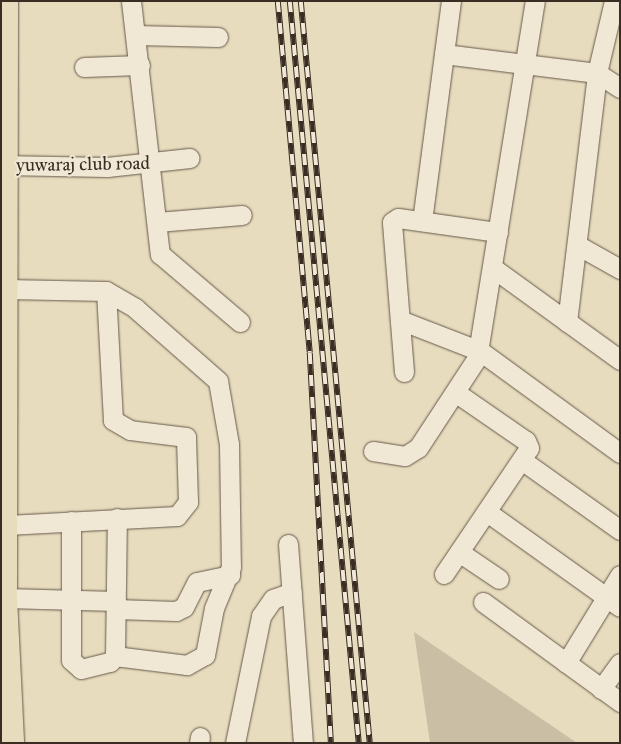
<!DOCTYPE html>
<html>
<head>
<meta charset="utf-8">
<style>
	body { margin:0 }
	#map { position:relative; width:621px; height:744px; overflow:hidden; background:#e8dcbe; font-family:"IM FELL Great Primer",serif }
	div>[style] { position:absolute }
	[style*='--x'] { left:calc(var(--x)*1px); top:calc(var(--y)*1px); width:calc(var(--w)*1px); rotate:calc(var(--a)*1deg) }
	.green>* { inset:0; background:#cabea4 }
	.roads { filter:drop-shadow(0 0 1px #65594a) drop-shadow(0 0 1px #65594a) }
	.minor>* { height:19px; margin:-9.5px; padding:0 9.5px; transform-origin:9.5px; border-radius:9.5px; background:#f0e8d5 }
	.major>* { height:24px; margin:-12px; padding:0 12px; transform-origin:12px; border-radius:12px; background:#e8dcbe }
	.rail>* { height:5.5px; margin-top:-2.75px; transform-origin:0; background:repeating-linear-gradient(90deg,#f0e8d5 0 11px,#392d24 0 22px); box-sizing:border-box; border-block:1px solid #392d24 }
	span { translate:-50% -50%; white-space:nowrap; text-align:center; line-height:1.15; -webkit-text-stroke:4px #f0e8d5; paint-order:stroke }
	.street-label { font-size:19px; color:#392d24 }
	.frame { position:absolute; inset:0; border:2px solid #392d24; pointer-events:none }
</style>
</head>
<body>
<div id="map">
	<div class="green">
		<i style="clip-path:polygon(414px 632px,577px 743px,430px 743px)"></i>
	</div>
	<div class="roads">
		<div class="minor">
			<i style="--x:131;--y:1;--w:255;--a:83.5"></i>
			<i style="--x:160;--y:254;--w:105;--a:40.4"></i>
			<i style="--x:136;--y:35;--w:82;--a:1.4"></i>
			<i style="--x:444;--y:54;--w:154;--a:7.1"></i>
			<i style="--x:597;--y:73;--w:27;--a:33"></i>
			<i style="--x:84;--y:67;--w:56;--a:-2"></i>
			<i style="--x:1;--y:165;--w:106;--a:1.1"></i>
			<i style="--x:107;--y:167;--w:83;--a:-6.2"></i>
			<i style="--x:422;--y:221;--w:222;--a:-82.5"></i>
			<i style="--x:157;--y:222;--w:85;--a:-4.7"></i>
			<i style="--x:579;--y:246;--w:47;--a:29.3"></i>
			<i style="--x:493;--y:268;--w:157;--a:35.9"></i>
			<i style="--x:6;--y:289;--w:100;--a:1.1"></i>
			<i style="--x:106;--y:291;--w:34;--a:30"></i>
			<i style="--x:135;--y:308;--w:111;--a:41.3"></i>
			<i style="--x:218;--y:381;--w:64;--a:80.1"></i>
			<i style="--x:229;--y:444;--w:123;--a:89.1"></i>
			<i style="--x:231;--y:567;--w:44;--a:112.5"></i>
			<i style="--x:214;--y:608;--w:48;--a:100.8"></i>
			<i style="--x:205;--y:655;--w:21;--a:151"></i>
			<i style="--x:187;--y:665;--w:73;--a:-172.9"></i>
			<i style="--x:400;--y:320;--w:86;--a:21.2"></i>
			<i style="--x:480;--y:351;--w:173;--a:36.1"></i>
			<i style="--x:567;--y:322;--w:251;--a:-83.1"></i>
			<i style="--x:597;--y:73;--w:74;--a:-76.7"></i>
			<i style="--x:404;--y:372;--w:150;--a:-94.6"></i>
			<i style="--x:392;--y:222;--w:7;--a:-34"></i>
			<i style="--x:398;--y:218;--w:101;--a:8"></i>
			<i style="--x:373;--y:451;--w:32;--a:9"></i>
			<i style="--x:405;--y:456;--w:15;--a:-32"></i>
			<i style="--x:418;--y:448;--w:108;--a:-56.8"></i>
			<i style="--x:477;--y:358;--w:362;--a:-80.8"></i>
			<i style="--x:523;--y:461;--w:119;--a:35.4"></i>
			<i style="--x:487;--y:512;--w:163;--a:35.5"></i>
			<i style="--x:71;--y:521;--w:139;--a:90"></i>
			<i style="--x:71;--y:660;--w:13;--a:42"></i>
			<i style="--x:81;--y:669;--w:30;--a:-14"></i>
			<i style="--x:110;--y:662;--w:8;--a:-50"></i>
			<i style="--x:115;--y:656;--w:138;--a:-89.2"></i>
			<i style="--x:7;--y:525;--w:170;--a:-3"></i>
			<i style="--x:177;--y:516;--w:18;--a:-52"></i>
			<i style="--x:188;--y:502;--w:65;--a:-91.8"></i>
			<i style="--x:186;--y:437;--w:56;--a:-172.9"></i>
			<i style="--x:130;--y:430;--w:20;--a:-150"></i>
			<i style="--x:113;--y:420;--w:129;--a:-93.1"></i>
			<i style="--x:288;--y:544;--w:200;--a:85.7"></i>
			<i style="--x:459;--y:552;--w:48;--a:34"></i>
			<i style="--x:444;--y:574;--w:152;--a:-56"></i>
			<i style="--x:529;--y:448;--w:8;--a:-113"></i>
			<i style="--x:526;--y:441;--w:86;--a:-145.4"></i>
			<i style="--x:5;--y:598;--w:111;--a:1.5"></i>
			<i style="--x:483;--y:602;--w:170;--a:36.1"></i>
			<i style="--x:116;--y:609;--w:60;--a:1.9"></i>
			<i style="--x:176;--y:611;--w:9;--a:-27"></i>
			<i style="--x:184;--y:607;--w:28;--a:-63"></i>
			<i style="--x:197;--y:582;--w:34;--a:-12"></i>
			<i style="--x:566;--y:663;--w:103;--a:-58.5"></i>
			<i style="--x:601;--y:689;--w:32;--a:-54"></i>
			<i style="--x:199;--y:743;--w:6;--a:-81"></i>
			<i style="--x:235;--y:743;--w:130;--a:-78.4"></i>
			<i style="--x:261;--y:616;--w:21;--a:-55"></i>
			<i style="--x:273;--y:599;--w:20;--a:-20"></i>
		</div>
		<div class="major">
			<i style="--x:6;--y:1;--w:597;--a:90.1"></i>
			<i style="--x:5;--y:598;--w:145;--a:87.2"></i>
		</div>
	</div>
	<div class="rail">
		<i style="--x:278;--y:1;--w:353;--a:84.8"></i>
		<i style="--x:310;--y:353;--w:391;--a:86.9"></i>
		<i style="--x:290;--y:1;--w:745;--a:84.69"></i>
		<i style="--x:301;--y:1;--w:745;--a:84.69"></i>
	</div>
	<div class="street-label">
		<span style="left:83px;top:164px;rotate:-1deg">yuwaraj club road</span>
	</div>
	<div class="frame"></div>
</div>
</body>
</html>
